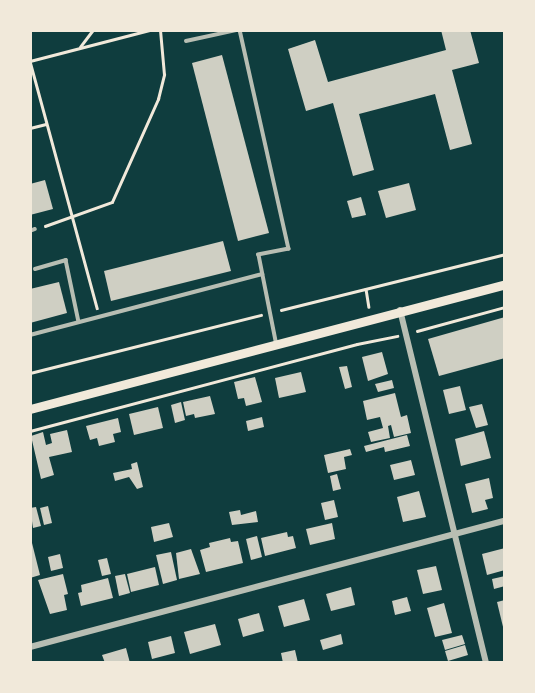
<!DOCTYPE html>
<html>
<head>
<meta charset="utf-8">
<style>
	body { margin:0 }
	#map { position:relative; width:535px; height:693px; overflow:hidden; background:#0f3d3e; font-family:Ubuntu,sans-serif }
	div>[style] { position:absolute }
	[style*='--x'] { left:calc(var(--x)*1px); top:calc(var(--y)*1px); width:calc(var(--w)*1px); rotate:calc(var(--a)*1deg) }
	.building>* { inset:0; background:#cfcfc3 }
	.path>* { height:2.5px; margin:-1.25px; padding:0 1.25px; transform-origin:1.25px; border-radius:1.25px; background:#f1e9da }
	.service>* { height:3.5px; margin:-1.75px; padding:0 1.75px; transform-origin:1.75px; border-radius:1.75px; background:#b8beb3 }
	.minor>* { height:6px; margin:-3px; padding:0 3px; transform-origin:3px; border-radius:3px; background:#b8beb3 }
	.secondary>* { height:9px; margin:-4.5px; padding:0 4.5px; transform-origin:4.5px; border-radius:4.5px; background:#f1e9da }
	span { translate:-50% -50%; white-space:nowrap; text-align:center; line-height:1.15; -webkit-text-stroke:5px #f1e9da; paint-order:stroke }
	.frame { position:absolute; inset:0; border:32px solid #f1e9da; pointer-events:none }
</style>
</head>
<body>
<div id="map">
	<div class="building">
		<i style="clip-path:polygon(441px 30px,470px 30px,479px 63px,452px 70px,472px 144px,450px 150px,435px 94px,359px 114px,374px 170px,353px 176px,333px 103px,306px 111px,288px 49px,315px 40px,328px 82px,446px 50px)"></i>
		<i style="clip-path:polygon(222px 55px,269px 233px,238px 241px,192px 63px)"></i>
		<i style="clip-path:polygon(45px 180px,53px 209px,30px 215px,30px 184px)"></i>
		<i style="clip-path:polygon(409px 183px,416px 210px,386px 218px,378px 191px)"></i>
		<i style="clip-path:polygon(361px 197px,366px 215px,352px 218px,347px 201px)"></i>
		<i style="clip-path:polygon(223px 241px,231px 271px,111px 301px,104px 271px)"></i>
		<i style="clip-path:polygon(59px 282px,67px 313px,30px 323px,30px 289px)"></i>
		<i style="clip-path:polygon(505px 317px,505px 358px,439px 376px,428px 339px)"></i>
		<i style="clip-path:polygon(382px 352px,388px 374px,368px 381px,362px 357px)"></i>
		<i style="clip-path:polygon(347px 366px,352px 387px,345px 389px,339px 367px)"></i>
		<i style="clip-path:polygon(301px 372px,306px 392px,279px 398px,275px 378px)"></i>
		<i style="clip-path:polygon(255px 377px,262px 402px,246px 406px,244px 398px,238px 399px,234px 382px)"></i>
		<i style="clip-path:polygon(392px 380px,394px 388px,378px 392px,375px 384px)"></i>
		<i style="clip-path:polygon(460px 386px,466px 410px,449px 414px,443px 390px)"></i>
		<i style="clip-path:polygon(395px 393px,401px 417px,407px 415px,411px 433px,394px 437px,391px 425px,388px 426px,390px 438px,371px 442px,368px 432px,383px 428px,380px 417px,367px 420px,363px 401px)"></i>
		<i style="clip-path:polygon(210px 396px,215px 414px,195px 418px,194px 414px,186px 416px,183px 402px)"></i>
		<i style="clip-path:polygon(181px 402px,185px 420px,175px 423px,171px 405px)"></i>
		<i style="clip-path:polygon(482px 404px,488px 425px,476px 428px,469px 407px)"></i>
		<i style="clip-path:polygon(158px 407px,163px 428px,134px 435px,129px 414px)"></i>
		<i style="clip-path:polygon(262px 417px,264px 427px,248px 431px,246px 421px)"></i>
		<i style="clip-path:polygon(118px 418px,121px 432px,113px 434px,115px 442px,99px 446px,97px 438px,90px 440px,86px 426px)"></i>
		<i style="clip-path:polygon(67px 430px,72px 452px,49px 457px,54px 475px,41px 479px,31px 436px,43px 432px,46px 445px,52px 443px,50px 434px)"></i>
		<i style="clip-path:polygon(484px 431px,491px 458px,461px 466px,455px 439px)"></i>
		<i style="clip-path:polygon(407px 435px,410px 446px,385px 452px,384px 447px,366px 452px,364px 446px)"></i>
		<i style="clip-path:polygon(350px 449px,352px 455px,344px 457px,346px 469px,328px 473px,324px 455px)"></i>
		<i style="clip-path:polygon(411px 460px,415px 475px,394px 480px,390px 465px)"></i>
		<i style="clip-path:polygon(137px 462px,143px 487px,137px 489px,129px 477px,115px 481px,113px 473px,132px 469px,131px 464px)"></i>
		<i style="clip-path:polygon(337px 474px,341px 489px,333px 491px,330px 476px)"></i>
		<i style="clip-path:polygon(489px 478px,493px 498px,485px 500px,488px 509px,472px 513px,465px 484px)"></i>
		<i style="clip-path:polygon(419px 491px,426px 517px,403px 522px,397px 497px)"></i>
		<i style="clip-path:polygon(334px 500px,338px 517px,325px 520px,321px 503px)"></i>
		<i style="clip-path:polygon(48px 506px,52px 523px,44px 525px,40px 508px)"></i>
		<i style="clip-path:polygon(36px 507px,41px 526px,33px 528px,30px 508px)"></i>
		<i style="clip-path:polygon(240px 510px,241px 515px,256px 511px,258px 522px,232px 525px,229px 512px)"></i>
		<i style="clip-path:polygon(169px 523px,173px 537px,154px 542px,151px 527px)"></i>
		<i style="clip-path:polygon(332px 523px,335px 539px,310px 545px,306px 529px)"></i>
		<i style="clip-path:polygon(287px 532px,288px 537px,293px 536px,296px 548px,265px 556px,261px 538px)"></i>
		<i style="clip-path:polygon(257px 536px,262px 557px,251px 560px,246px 539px)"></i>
		<i style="clip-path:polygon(230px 538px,231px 542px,238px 541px,243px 563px,206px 572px,200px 550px,210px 547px,209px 543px)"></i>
		<i style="clip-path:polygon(32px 543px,40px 575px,30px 578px,30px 544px)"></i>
		<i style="clip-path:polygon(505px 548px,505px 570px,487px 575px,482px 554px)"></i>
		<i style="clip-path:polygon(191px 549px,200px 574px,179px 579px,176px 553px)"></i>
		<i style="clip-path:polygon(171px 552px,177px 580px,163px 584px,156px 555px)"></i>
		<i style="clip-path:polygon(60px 554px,63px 568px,51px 571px,48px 557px)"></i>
		<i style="clip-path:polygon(107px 558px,111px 574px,102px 576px,98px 560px)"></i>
		<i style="clip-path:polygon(436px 566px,442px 590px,423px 594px,417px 570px)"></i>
		<i style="clip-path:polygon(155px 567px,159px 585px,131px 592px,127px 574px)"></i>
		<i style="clip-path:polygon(63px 574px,68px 594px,64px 595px,67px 610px,50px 614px,38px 580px)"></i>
		<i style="clip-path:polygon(125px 574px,130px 593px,119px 596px,115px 576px)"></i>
		<i style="clip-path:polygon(505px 576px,505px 586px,494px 589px,492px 579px)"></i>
		<i style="clip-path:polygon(108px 578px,113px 598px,81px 606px,78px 593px,82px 592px,81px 585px)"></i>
		<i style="clip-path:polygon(351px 587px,355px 605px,331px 611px,326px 594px)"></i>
		<i style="clip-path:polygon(407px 597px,411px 611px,395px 615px,392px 601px)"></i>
		<i style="clip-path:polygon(304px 599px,310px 620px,284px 627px,278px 606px)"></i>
		<i style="clip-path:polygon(505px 600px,505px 631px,504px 631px,497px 602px)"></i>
		<i style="clip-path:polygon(444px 603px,452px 633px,435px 637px,427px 608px)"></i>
		<i style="clip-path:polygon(259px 613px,264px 631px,243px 637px,238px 619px)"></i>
		<i style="clip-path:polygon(215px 624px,221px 645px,190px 654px,184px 632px)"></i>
		<i style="clip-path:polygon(341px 634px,343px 644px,323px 650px,320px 640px)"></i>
		<i style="clip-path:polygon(462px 635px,465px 644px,445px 650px,442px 640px)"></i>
		<i style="clip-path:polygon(171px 636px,175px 653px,152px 659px,148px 642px)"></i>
		<i style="clip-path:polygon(465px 645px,468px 655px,448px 661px,445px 651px)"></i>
		<i style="clip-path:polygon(126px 648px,130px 663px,105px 663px,102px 655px)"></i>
		<i style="clip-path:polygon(295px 650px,298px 663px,283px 663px,281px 653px)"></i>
	</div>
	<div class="path">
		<i style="--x:80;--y:47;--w:21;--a:-53"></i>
		<i style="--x:30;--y:61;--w:256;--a:74.8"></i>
		<i style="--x:30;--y:61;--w:124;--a:-14.5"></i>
		<i style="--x:30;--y:128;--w:16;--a:-14"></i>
		<i style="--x:45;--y:226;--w:71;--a:-19.7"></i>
		<i style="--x:112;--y:202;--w:113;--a:-65.9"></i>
		<i style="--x:158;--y:99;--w:25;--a:-76"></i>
		<i style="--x:164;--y:75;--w:45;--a:-95.1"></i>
		<i style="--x:366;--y:289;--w:18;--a:81"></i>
		<i style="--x:281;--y:310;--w:231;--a:-14"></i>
		<i style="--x:417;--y:331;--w:91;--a:-15.3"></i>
		<i style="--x:30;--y:373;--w:238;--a:-14.1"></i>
		<i style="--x:30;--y:431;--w:338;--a:-14.9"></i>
		<i style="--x:357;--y:344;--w:41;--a:-11.3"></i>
	</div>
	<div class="service">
		<i style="--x:240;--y:30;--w:224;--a:77.4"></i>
		<i style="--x:289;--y:249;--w:31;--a:169"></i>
		<i style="--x:259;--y:255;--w:88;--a:78.8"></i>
		<i style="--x:186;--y:41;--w:52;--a:-12.2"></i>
		<i style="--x:30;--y:231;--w:5;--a:-22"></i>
		<i style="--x:35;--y:269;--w:32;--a:-16"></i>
		<i style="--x:66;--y:260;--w:63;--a:78.2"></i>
		<i style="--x:30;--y:335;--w:240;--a:-14.7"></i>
	</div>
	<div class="minor">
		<i style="--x:400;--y:310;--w:363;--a:76.3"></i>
		<i style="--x:30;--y:647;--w:491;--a:-14.9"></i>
	</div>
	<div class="secondary">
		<i style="--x:30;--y:409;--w:491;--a:-14.7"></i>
	</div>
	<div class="frame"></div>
</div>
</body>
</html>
